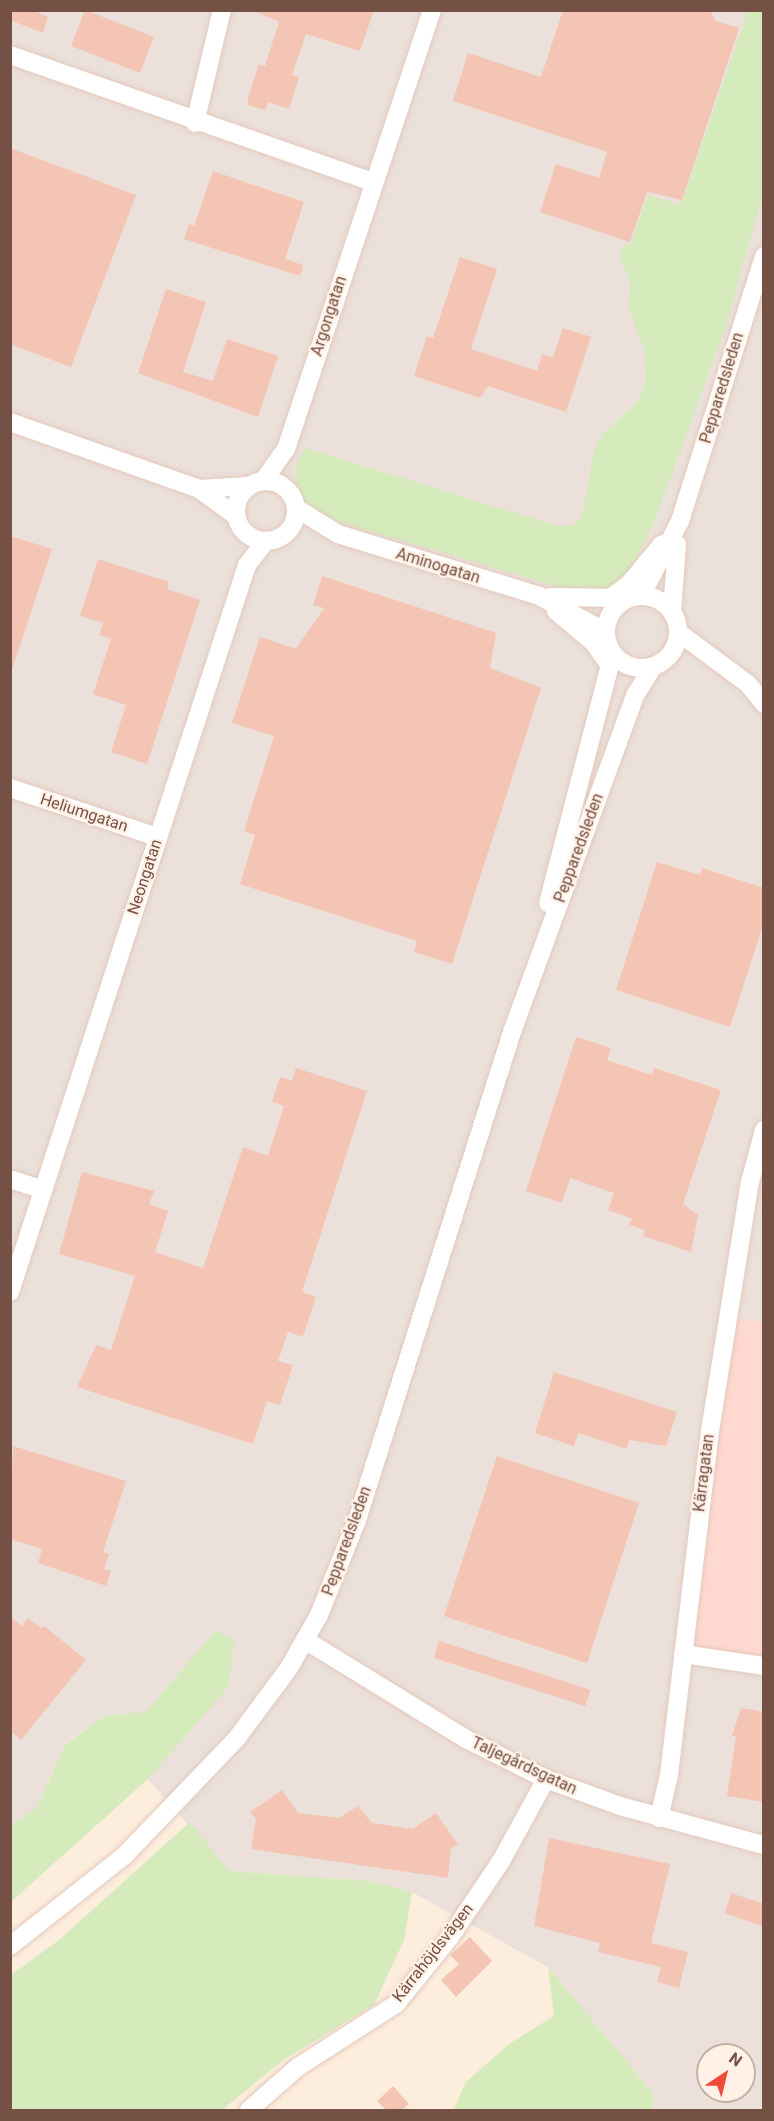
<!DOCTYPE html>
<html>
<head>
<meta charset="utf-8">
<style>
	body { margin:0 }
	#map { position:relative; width:774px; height:2121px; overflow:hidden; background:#fdeddd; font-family:Roboto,sans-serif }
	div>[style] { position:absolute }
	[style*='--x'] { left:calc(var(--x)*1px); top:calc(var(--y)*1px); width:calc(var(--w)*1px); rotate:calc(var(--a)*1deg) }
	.commercial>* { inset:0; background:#ffd8d0 }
	.industrial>* { inset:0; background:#ebe0da }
	.green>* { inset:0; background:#d5ebbc }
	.building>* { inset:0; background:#f4c5b4 }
	.roads { filter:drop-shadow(0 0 2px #e3c9bc) drop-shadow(0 0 2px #e3c9bc) }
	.minor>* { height:18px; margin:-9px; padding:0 9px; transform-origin:9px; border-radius:9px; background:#fff }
	.minor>.ring { margin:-9px; padding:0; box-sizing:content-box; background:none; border:18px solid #fff; border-radius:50% }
	span { translate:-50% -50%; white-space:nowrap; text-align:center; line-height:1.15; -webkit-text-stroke:4.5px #fff1e5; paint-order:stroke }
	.street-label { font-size:16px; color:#745045 }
	.frame { position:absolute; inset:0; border:12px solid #745045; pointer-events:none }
	.north { position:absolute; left:696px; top:2043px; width:60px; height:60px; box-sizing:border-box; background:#fff1e5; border:2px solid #c7b1a5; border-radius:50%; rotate:35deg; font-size:16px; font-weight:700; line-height:24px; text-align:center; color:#745045 }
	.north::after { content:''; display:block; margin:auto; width:21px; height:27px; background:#ef4b3b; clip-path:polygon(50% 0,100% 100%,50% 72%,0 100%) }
</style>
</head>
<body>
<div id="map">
	<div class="commercial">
		<i style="clip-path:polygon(733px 1318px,763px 1323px,763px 1659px,690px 1647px)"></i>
	</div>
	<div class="industrial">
		<i style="clip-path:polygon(evenodd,11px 11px,763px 11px,764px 1323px,733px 1318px,690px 1646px,763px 1659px,763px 2110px,652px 2110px,654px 2094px,548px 1967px,412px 1892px,368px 1881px,229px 1871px,148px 1779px,171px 1749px,216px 1631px,146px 1712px,105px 1715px,65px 1744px,36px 1809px,11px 1825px,11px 11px,708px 2055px,744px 2055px,744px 2091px,708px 2091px,708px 2055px)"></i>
	</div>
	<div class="green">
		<i style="clip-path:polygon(748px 11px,763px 11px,763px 193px,724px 332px,655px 520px,628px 575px,610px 588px,597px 590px,559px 587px,328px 519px,304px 503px,295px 479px,297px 462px,306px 448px,557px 526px,571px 526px,582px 517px,594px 451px,603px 434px,638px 401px,646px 382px,644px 348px,628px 308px,631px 285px,620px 256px,623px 245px,630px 246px,648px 195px,681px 205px)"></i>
		<i style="clip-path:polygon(216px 1630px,234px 1641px,229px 1686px,148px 1779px,11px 1902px,11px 1825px,36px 1809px,65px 1745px,105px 1715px,146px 1712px)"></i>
		<i style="clip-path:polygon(190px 1822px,229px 1871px,368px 1881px,412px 1892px,404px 1940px,374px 2005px,283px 2060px,222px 2110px,11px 2110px,11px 1975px,59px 1940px)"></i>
		<i style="clip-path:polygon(548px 1967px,654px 2094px,652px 2110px,453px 2110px,466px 2082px,509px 2044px,554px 2016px)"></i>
	</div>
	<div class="building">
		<i style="clip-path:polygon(10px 10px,32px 10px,48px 17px,43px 33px,10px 20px)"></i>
		<i style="clip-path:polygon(85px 10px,154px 37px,140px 73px,71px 46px)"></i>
		<i style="clip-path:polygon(251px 10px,374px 10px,360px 51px,306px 34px,292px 75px,299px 77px,289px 109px,268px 102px,265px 110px,247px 105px,249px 95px,259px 64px,265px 66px,279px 22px)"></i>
		<i style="clip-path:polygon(563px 10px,710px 10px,716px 21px,739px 28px,682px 200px,647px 192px,630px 242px,540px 212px,556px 164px,599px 178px,607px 152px,453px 101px,468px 53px,541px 77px)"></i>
		<i style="clip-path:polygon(10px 148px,136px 195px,71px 367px,10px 344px)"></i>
		<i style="clip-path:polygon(213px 171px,304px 202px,285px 259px,303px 265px,300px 276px,184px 239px,189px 224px,194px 226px)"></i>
		<i style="clip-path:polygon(460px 257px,497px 269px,471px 349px,537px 371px,542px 354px,553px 357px,563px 328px,591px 337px,566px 412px,488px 386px,480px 398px,414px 376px,427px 336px,433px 338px)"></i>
		<i style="clip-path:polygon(166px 289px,206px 302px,183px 372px,213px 381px,227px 339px,278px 356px,258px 417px,138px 373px)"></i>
		<i style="clip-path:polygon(10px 536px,52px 549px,13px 667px,10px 667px)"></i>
		<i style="clip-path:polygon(98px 559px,169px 582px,167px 589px,200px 600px,147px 764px,111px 752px,126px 705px,93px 694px,111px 639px,99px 635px,103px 623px,80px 616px)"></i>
		<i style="clip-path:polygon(322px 576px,496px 633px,490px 668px,541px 688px,452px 964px,414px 952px,417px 941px,240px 884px,255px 835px,244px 831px,274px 736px,232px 723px,260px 637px,296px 649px,324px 608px,313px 605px)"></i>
		<i style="clip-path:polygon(657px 862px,700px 875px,702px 868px,764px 888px,764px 922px,730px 1027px,616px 990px)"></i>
		<i style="clip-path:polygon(576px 1037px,611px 1048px,607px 1060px,652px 1075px,654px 1068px,721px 1090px,683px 1204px,698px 1215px,691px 1252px,643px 1236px,645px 1230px,628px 1224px,633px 1219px,608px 1210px,614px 1193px,570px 1178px,562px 1203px,526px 1191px)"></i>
		<i style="clip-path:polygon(296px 1068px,367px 1091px,302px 1292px,316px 1297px,303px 1337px,288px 1332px,278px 1361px,293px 1365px,280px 1405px,267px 1401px,253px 1444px,77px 1387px,96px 1345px,111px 1350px,135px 1276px,59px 1254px,82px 1172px,154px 1191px,149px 1204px,168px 1211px,155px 1252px,203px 1268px,243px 1147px,268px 1156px,284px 1106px,272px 1102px,280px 1077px,292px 1081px)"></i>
		<i style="clip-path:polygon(554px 1372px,677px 1412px,666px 1446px,629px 1440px,627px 1449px,578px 1433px,574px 1446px,535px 1433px)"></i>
		<i style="clip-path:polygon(13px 1446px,126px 1481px,103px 1552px,109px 1554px,104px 1569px,111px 1571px,106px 1586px,38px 1563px,42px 1549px,10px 1539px)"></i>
		<i style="clip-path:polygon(497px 1456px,639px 1503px,587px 1663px,444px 1616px)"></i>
		<i style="clip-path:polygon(10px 1616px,22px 1626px,28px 1618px,41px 1628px,44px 1626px,86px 1660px,21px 1740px,10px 1731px)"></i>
		<i style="clip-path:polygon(439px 1641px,591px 1690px,585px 1706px,434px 1658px)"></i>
		<i style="clip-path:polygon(741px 1708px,764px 1712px,764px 1802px,727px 1796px,736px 1736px,732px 1736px)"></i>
		<i style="clip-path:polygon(282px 1790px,298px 1813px,339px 1818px,358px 1806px,372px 1823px,413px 1829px,436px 1813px,458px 1844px,451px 1848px,448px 1878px,251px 1849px,256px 1819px,250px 1812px)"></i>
		<i style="clip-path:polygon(549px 1838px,670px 1864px,651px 1943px,688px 1952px,679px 1988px,657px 1982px,661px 1967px,598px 1952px,600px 1943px,534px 1926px)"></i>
		<i style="clip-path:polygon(731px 1893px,764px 1904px,764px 1927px,725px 1913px)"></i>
		<i style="clip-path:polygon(470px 1937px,492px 1961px,456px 1997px,441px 1980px,459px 1964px,450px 1955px)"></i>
		<i style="clip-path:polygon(393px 2086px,409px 2104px,402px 2110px,386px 2110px,377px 2101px)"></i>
	</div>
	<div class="roads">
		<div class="minor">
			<i style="--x:10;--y:55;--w:385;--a:19.3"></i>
			<i style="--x:195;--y:123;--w:116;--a:-76.6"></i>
			<i style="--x:10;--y:422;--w:201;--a:19.5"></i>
			<i style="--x:199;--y:489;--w:46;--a:36.1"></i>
			<i style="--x:264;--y:480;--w:38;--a:-55"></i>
			<i style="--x:286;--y:449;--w:463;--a:-71.6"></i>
			<i class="ring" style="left:236px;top:481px;width:42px;height:42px"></i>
			<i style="--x:199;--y:489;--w:49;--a:-3.5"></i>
			<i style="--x:296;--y:508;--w:49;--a:31.8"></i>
			<i style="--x:338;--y:534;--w:210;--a:17.1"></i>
			<i style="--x:539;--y:596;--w:76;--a:28.2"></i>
			<i style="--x:641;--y:596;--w:85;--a:-62.5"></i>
			<i style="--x:680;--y:521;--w:278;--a:-72.4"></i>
			<i class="ring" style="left:606px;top:596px;width:54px;height:54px"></i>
			<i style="--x:550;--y:597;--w:71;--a:0.8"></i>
			<i style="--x:609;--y:599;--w:26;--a:-37"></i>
			<i style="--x:630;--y:583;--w:50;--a:-50.6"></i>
			<i style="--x:556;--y:611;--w:50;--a:40.1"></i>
			<i style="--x:594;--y:643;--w:28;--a:55"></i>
			<i style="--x:672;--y:611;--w:67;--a:-85.7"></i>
			<i style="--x:678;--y:632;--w:87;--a:36.6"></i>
			<i style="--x:748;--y:684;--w:26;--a:51"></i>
			<i style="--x:10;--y:788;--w:155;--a:18.4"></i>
			<i style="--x:548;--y:903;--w:257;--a:-75.4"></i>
			<i style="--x:10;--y:1179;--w:35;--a:18"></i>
			<i style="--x:10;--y:1292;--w:765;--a:-71.94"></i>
			<i style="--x:247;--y:565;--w:31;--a:-52"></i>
			<i style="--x:305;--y:1640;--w:189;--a:31.6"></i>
			<i style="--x:466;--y:1739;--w:89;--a:26.6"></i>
			<i style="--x:546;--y:1779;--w:79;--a:20"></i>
			<i style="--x:620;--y:1806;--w:149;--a:15.2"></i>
			<i style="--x:683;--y:1654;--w:82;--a:8.4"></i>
			<i style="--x:659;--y:1818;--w:44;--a:-76.9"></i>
			<i style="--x:669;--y:1775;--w:346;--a:-83.2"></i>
			<i style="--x:710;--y:1431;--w:252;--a:-80.9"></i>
			<i style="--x:750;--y:1182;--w:54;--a:-74.9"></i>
			<i style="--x:10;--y:1946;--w:145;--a:-38.3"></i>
			<i style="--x:124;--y:1856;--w:163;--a:-46.2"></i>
			<i style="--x:237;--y:1738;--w:87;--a:-53.4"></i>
			<i style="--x:289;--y:1668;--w:61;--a:-60.5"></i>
			<i style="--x:319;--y:1615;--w:102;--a:-68.2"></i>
			<i style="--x:357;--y:1520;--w:512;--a:-72.38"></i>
			<i style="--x:512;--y:1032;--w:360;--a:-69.9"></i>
			<i style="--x:636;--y:694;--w:32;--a:-58"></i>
			<i style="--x:249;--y:2110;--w:65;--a:-41.3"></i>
			<i style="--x:298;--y:2067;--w:117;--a:-32.7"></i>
			<i style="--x:396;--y:2004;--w:86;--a:-51.1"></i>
			<i style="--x:450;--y:1937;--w:92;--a:-56.1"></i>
			<i style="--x:501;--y:1861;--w:94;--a:-61.2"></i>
		</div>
	</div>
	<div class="street-label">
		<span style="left:329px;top:316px;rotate:-72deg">Argongatan</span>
		<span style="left:722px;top:388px;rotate:-73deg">Pepparedsleden</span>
		<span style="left:438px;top:566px;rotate:17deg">Aminogatan</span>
		<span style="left:84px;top:813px;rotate:18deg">Heliumgatan</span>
		<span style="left:579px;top:848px;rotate:-70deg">Pepparedsleden</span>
		<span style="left:145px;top:877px;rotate:-72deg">Neongatan</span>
		<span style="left:704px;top:1473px;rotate:-83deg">Kärragatan</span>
		<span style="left:347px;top:1541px;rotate:-70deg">Pepparedsleden</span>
		<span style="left:524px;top:1766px;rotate:25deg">Taljegårdsgatan</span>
		<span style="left:433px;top:1953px;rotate:-52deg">Kärrahöjdsvägen</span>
	</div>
	<div class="frame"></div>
	<div class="north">N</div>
</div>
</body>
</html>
